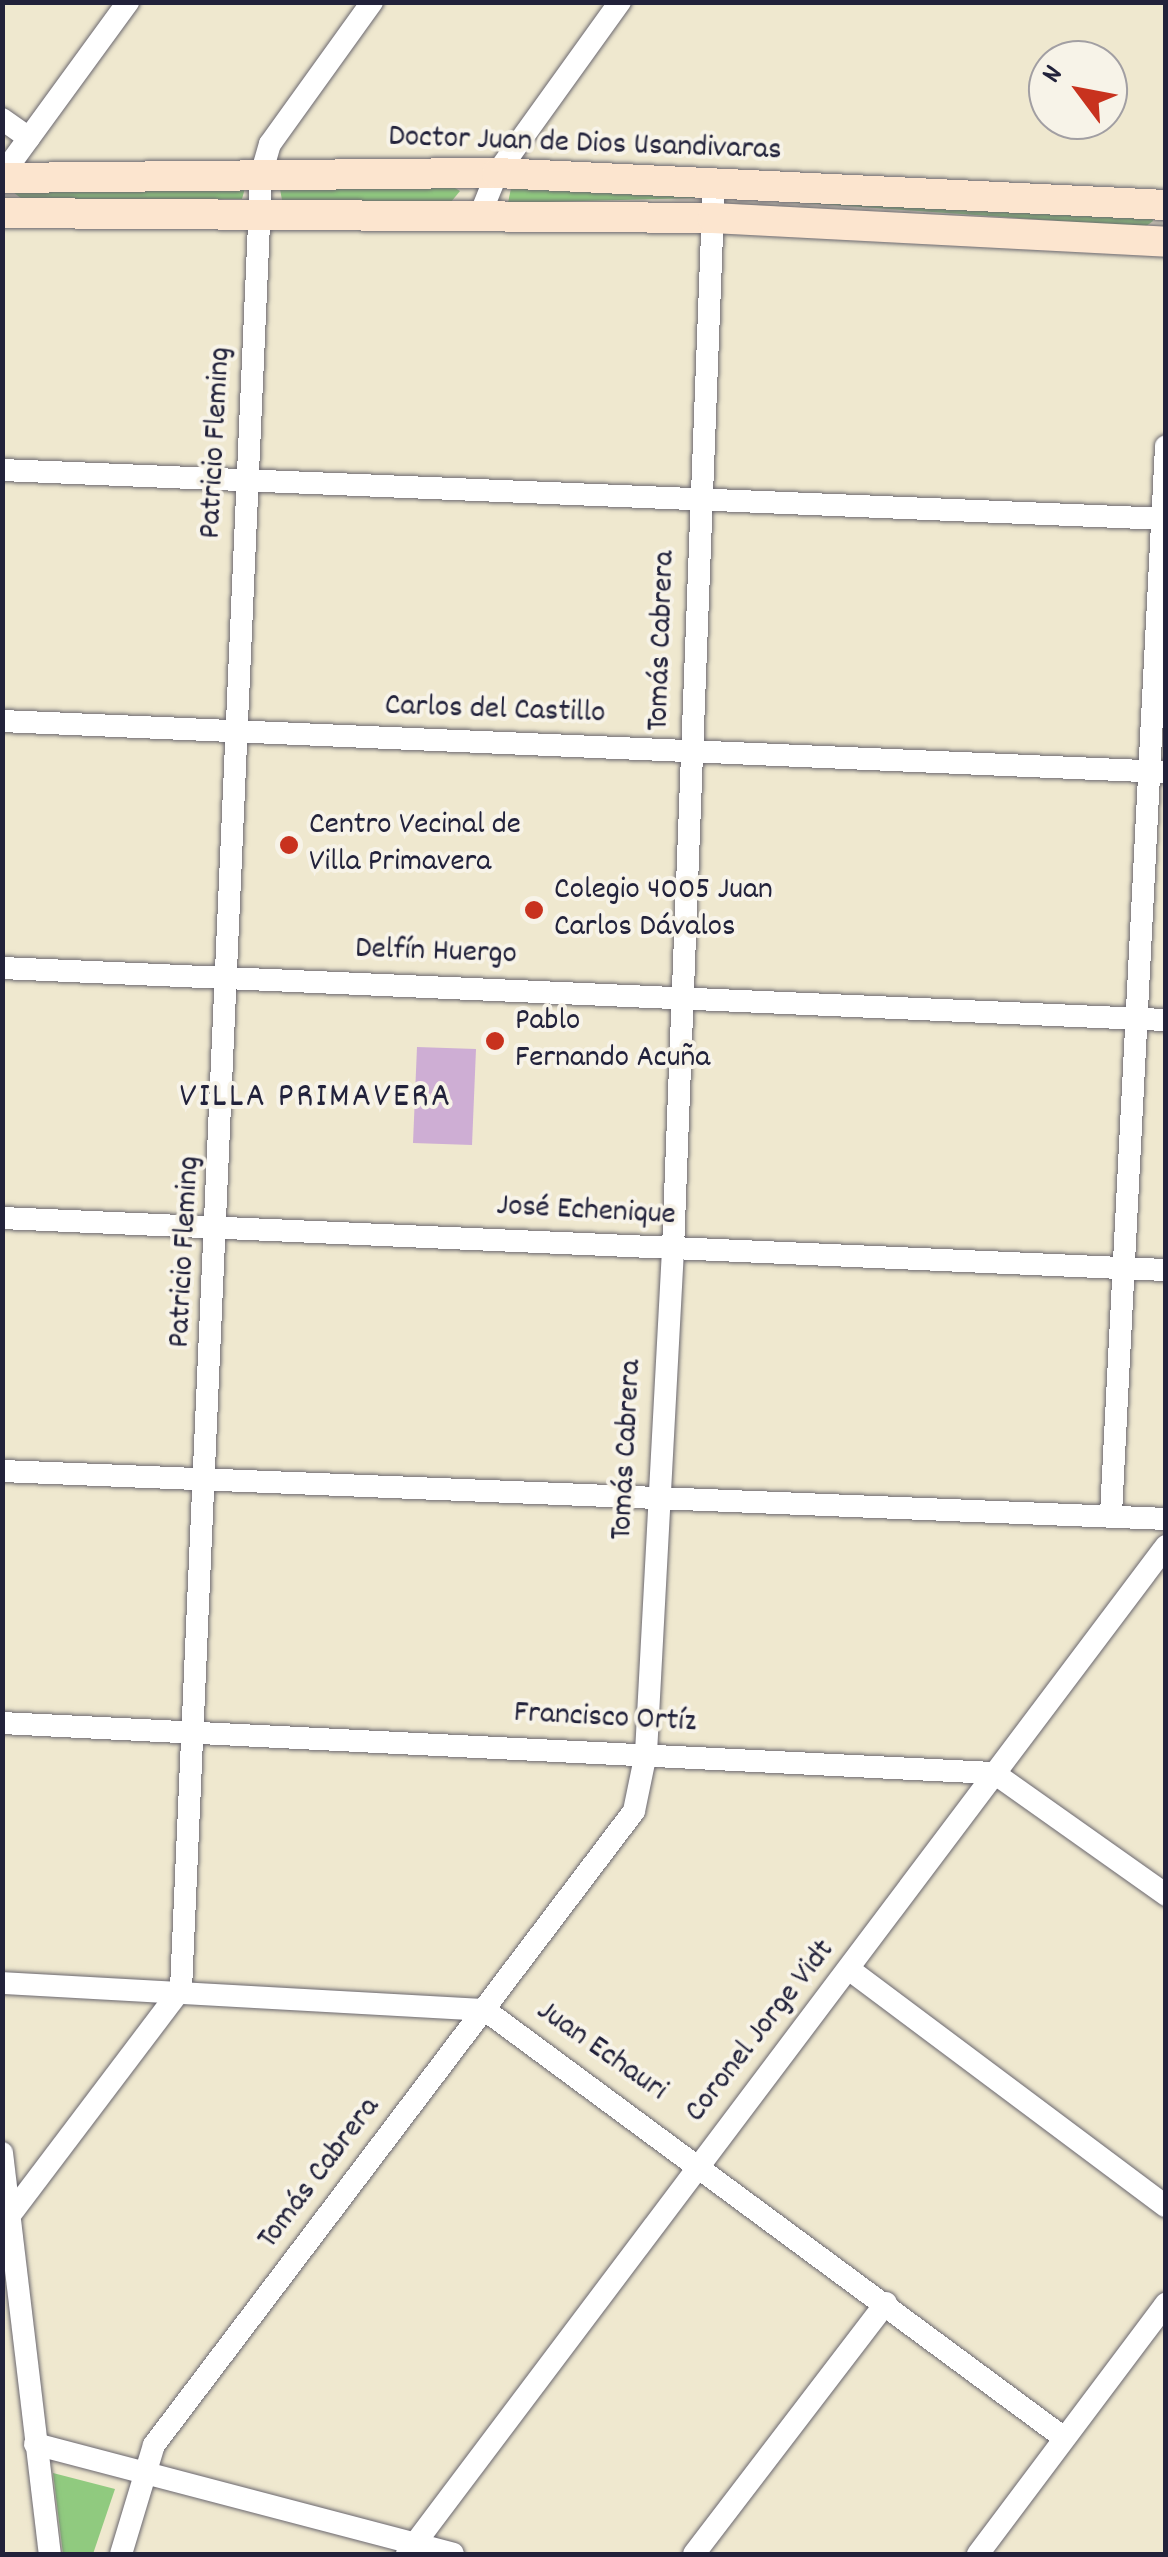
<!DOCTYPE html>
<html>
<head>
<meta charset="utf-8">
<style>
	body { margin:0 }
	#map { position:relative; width:1168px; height:2557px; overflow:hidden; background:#efe8cf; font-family:Dekko,sans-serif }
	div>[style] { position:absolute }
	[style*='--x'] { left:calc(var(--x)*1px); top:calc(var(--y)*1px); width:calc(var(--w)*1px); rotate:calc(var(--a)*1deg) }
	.green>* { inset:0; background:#90ca7f }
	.building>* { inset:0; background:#ceaed4 }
	.roads { filter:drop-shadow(0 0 2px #6a676f) drop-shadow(0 0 2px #6a676f) }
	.minor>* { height:22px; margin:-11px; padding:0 11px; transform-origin:11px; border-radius:11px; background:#fff }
	.secondary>* { height:30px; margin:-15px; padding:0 15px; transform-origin:15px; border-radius:15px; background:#fce5cf }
	.dots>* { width:28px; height:28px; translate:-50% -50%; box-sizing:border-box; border:5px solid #f7f3e8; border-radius:50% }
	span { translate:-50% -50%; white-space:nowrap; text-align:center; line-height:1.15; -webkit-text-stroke:8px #f7f3e8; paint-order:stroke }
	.street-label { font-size:32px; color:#22223b }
	.poi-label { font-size:32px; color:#22223b }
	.left { translate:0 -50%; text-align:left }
	.neighbourhood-label { font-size:35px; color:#22223b; letter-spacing:2.5px }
	.frame { position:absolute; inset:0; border:5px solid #22223b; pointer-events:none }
	.north { position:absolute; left:1028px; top:40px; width:100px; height:100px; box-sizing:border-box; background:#f7f3e8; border:2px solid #a29fa3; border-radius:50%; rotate:302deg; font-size:28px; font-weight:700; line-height:40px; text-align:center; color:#22223b }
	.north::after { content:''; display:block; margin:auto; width:35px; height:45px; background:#c8321e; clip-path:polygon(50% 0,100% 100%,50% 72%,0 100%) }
</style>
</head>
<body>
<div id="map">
	<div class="green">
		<i style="clip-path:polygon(245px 188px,242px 199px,22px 199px,13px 192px)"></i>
		<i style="clip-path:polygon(511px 188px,696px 196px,696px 198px,508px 203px)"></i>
		<i style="clip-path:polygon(280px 189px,455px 188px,460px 191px,451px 202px,282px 200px)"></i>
		<i style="clip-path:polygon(735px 198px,1152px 217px,1153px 221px,1145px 227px)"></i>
		<i style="clip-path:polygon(53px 2473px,115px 2489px,93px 2554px,63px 2554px)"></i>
	</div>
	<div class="building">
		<i style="clip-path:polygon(417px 1047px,476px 1049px,472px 1145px,413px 1143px)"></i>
	</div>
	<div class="roads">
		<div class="minor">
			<i style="--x:2;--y:119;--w:33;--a:35"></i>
			<i style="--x:2;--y:175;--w:214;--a:-53.9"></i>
			<i style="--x:480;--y:215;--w:45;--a:-68"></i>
			<i style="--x:497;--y:173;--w:211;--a:-54.3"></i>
			<i style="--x:2;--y:470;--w:1165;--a:2.41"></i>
			<i style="--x:2;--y:721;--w:1165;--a:2.51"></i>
			<i style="--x:2;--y:968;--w:1165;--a:2.56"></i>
			<i style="--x:2;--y:1218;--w:1165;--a:2.56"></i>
			<i style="--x:2;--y:1471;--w:1165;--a:2.36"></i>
			<i style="--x:1111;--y:1514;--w:1069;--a:-87.05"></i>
			<i style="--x:2;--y:1723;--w:993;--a:2.89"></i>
			<i style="--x:994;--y:1773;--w:211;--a:35.3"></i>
			<i style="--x:850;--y:1970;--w:394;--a:36.8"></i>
			<i style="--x:2;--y:1983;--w:484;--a:3.2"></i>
			<i style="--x:485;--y:2010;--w:720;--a:36.47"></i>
			<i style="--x:2;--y:2153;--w:404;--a:83.2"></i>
			<i style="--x:10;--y:2215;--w:283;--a:-52.9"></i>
			<i style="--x:181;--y:1989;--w:1816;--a:-87.47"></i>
			<i style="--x:261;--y:175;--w:32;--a:-74"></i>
			<i style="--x:270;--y:144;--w:175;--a:-54.3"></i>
			<i style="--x:35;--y:2444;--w:432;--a:14.7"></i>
			<i style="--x:121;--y:2554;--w:114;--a:-73.2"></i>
			<i style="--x:154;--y:2445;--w:795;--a:-52.87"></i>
			<i style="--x:634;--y:1811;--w:59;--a:-78.3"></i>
			<i style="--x:646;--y:1753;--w:505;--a:-86.93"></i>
			<i style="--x:673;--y:1249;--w:1069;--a:-87.8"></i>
			<i style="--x:407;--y:2554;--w:1262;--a:-53.02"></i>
			<i style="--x:694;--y:2554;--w:316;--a:-52.6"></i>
			<i style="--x:978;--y:2554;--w:313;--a:-53.1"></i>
		</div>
		<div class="secondary">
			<i style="--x:2;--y:178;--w:495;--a:-0.6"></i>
			<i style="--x:497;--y:173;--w:670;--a:2.74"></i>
			<i style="--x:2;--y:213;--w:711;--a:0.4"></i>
			<i style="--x:713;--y:218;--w:454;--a:3"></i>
		</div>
	</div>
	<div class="dots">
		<i style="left:289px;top:845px;background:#c8321e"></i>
		<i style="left:534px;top:910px;background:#c8321e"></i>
		<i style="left:495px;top:1041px;background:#c8321e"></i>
	</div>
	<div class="street-label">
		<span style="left:585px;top:145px;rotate:2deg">Doctor Juan de Dios Usandivaras</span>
		<span style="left:217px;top:443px;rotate:-87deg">Patricio Fleming</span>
		<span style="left:663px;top:641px;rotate:-88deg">Tomás Cabrera</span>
		<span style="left:495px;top:711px;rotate:2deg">Carlos del Castillo</span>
		<span style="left:436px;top:953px;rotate:2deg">Delfín Huergo</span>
		<span style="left:586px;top:1212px;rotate:3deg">José Echenique</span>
		<span style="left:186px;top:1252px;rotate:-87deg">Patricio Fleming</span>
		<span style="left:628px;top:1450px;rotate:-87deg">Tomás Cabrera</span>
		<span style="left:605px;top:1719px;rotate:3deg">Francisco Ortíz</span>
		<span style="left:761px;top:2032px;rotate:-52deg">Coronel Jorge Vidt</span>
		<span style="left:601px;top:2052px;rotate:35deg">Juan Echauri</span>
		<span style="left:320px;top:2174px;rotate:-53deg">Tomás Cabrera</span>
	</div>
	<div class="poi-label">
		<span class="left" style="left:309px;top:845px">Centro Vecinal de<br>Villa Primavera</span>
		<span class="left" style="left:554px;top:910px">Colegio 4005 Juan<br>Carlos Dávalos</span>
		<span class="left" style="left:515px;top:1041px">Pablo<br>Fernando Acuña</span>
	</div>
	<div class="neighbourhood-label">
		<span style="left:316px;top:1098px">VILLA PRIMAVERA</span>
	</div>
	<div class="frame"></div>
	<div class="north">N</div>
</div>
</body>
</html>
